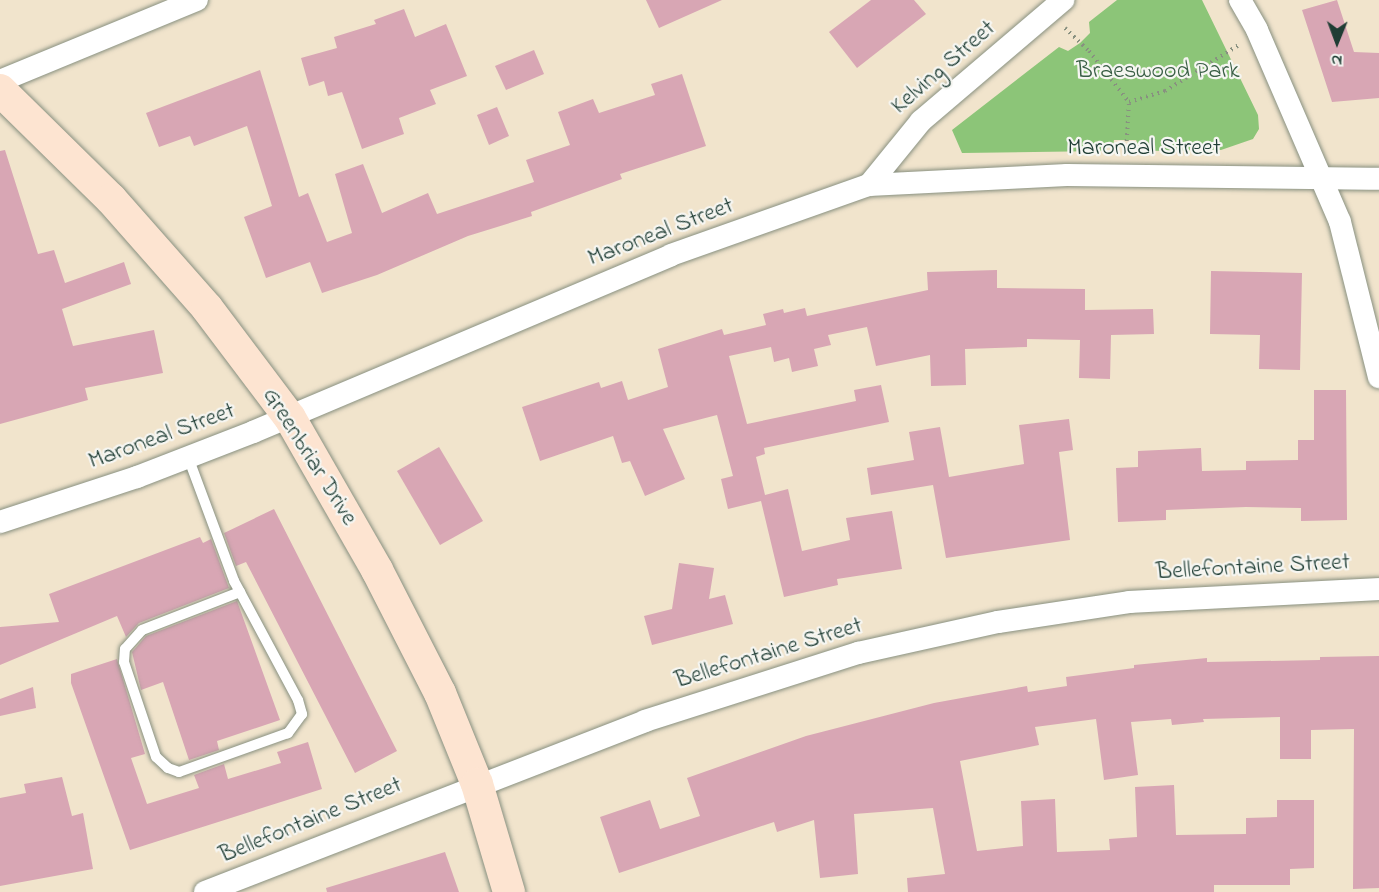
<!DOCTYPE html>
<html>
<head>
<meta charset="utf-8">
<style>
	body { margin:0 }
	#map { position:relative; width:1379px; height:892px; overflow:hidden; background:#f1e4cc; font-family:"Indie Flower",sans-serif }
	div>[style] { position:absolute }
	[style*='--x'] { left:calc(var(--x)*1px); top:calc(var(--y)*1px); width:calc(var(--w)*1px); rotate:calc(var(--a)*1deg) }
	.green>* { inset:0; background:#8cc578 }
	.building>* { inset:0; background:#d8a6b4 }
	.path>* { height:4px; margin-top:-2px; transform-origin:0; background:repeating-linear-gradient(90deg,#889080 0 1.5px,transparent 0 6px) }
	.roads { filter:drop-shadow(0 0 2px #889080) drop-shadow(0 0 2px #889080) }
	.service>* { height:10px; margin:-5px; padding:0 5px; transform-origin:5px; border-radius:5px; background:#fff }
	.minor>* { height:22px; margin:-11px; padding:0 11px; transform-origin:11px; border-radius:11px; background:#fff }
	.secondary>* { height:32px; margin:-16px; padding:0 16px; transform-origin:16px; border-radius:16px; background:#fde4d1 }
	span { translate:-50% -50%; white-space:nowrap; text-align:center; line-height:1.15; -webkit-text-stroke:4.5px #f6f6f2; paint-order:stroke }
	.street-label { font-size:24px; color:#1f3d34 }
	.park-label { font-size:24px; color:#3a5f45 }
	.north { position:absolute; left:1307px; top:12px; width:60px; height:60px; -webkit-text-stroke:4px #f6f6f2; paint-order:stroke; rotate:181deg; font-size:16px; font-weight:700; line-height:24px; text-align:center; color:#1f3d34 }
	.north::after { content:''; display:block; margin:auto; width:21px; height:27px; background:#1f3d34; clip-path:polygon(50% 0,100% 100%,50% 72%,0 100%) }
</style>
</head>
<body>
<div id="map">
	<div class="green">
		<i style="clip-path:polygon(1117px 0,1202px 0,1258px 115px,1259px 129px,1253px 139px,1221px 150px,1141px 151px,1136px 140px,1114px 140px,1113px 146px,1106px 146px,1105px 151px,962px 153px,952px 130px,1059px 47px,1068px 51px,1080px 43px,1090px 33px,1089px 22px)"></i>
	</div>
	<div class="building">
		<i style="clip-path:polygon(646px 0,722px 0,659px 28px)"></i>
		<i style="clip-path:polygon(871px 0,914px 0,926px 14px,857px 68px,829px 32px)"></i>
		<i style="clip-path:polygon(1337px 0,1354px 52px,1379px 53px,1379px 98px,1332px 102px,1302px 10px)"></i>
		<i style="clip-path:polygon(404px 9px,415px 37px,446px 24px,467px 76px,430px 90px,436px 104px,399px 118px,404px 134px,362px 149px,342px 92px,328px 96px,324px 81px,309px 86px,301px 58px,337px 48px,334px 37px,376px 24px,374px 20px)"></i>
		<i style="clip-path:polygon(534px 50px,544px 74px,506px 90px,495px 66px)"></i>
		<i style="clip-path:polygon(260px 70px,299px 197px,308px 193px,327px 242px,352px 233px,335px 174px,363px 164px,382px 213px,428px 193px,437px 214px,534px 182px,526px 160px,570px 145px,558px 112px,593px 99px,599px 113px,655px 95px,651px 84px,682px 74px,706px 146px,620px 174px,622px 179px,531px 212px,532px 216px,468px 236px,377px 275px,322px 293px,310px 262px,266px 278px,244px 217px,272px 206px,247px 126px,194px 146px,190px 136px,159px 147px,146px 113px)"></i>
		<i style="clip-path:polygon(497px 107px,509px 136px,489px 145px,477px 115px)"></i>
		<i style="clip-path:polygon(5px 150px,38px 254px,54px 250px,65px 283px,124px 262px,131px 284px,62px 309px,73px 346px,154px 330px,163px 373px,85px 388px,88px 400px,0 424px,0 151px)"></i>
		<i style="clip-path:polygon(997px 270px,997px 288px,1085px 289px,1085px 310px,1153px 309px,1154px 334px,1111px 335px,1110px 379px,1079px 378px,1080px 340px,1027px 339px,1027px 347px,965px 349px,966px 385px,931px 386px,930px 355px,876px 366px,867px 327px,828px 335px,831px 345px,814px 349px,818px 366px,792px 372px,789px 358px,774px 362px,771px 347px,729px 356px,747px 424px,856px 401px,854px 390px,881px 385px,889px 422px,764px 448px,765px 454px,756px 457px,765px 495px,788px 489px,802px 551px,850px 540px,846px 518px,892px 511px,902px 569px,837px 579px,838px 585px,784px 597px,761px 501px,728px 509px,721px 479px,733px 476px,717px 415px,663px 429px,685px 479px,645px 496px,630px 461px,622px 463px,613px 436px,540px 461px,522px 407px,599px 382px,601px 388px,622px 381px,628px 400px,668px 387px,658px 349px,722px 329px,724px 335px,766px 325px,763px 314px,783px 309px,784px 313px,805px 308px,807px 316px,928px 290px,927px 272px)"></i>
		<i style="clip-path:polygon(1211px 271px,1302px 273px,1300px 370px,1259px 369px,1260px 335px,1210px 334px)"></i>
		<i style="clip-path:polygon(1314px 390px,1346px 390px,1347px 520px,1301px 521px,1301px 508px,1246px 507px,1166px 510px,1166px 520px,1118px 522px,1116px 468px,1138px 467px,1138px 451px,1201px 448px,1202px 471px,1246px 470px,1246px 461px,1298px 460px,1298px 440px,1314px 440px)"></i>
		<i style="clip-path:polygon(1069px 419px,1073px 450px,1059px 452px,1070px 540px,946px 558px,933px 485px,871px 495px,867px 468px,914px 460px,909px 432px,940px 427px,949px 477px,1024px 464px,1019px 425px)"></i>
		<i style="clip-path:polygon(439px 447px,483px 521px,440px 545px,397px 471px)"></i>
		<i style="clip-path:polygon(274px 509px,397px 751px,355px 773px,246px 562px,236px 566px,224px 533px)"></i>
		<i style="clip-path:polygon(200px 537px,203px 543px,211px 539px,229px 588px,139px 623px,126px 637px,117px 616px,0 665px,0 627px,59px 622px,49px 594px)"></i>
		<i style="clip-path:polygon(679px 563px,714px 568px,709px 599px,725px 595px,733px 624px,652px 645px,644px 616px,672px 609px)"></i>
		<i style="clip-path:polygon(237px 601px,280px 720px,217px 741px,219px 750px,189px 760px,163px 682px,141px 690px,132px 652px,146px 636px)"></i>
		<i style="clip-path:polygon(1379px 656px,1379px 888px,1353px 889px,1354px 729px,1311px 730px,1311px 759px,1280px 759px,1280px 717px,1203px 719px,1204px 722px,1172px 725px,1171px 719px,1131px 722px,1138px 775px,1104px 780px,1096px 719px,1035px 727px,1039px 745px,960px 761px,977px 851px,1023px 846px,1021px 801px,1055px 799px,1057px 852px,1110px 850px,1109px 839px,1137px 837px,1135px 787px,1174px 785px,1176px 835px,1246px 834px,1246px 818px,1277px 817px,1277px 800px,1314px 800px,1314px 868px,1290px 869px,1290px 885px,1214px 885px,1214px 892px,908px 892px,907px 878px,945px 874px,933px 808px,854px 814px,858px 874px,820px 878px,814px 820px,777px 832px,774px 822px,619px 873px,600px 817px,650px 800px,660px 829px,700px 816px,687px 778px,806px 736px,934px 703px,1027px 686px,1028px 692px,1067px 686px,1066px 677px,1134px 668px,1134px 665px,1207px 658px,1207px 662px,1320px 660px,1320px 657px)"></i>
		<i style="clip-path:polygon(117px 659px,145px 754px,131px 758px,147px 804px,199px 788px,194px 775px,224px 764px,228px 779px,281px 763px,277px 752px,308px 742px,322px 789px,130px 850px,71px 683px,71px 674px)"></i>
		<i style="clip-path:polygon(33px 687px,36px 708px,0 716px,0 699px)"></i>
		<i style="clip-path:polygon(62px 777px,72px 816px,83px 813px,93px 869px,0 886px,0 798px,26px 793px,24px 784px)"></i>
		<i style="clip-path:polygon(445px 852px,459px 892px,327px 892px,326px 888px)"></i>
	</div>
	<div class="path">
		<i style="--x:1065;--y:28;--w:33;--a:44"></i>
		<i style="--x:1089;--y:51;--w:65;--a:51.9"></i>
		<i style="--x:1126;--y:153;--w:51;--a:-86.6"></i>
		<i style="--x:1129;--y:102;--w:38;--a:-17"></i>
		<i style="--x:1165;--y:91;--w:87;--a:-31.9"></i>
	</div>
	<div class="roads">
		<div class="service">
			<i style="--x:188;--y:457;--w:132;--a:69.6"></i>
			<i style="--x:234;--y:581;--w:13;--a:61"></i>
			<i style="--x:240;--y:592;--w:123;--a:61.8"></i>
			<i style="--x:298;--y:700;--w:15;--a:74"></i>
			<i style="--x:302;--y:714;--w:24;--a:126"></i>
			<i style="--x:288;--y:733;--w:116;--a:160.3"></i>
			<i style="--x:179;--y:772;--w:12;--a:-160"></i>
			<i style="--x:168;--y:768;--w:16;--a:-137"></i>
			<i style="--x:156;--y:757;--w:100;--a:-108.6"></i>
			<i style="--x:124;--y:662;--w:13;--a:-86"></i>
			<i style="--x:125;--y:649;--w:25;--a:-48"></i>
			<i style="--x:142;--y:630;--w:105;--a:-21.2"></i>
		</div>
		<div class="minor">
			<i style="--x:1240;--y:0;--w:34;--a:60"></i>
			<i style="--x:1257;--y:30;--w:209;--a:66.6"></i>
			<i style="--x:1340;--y:222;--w:160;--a:75.9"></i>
			<i style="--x:0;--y:81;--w:213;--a:-22.4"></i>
			<i style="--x:869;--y:185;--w:82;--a:-50.9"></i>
			<i style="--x:921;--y:121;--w:187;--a:-40.4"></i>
			<i style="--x:0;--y:522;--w:144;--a:-18.2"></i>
			<i style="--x:137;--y:477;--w:124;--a:-21.2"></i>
			<i style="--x:253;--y:432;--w:454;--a:-22.9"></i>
			<i style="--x:671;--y:255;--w:210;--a:-19.5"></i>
			<i style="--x:869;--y:185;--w:198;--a:-2.9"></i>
			<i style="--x:1067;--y:175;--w:312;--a:0.7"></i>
			<i style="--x:205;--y:892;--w:472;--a:-21.2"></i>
			<i style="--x:645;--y:721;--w:224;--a:-17.7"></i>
			<i style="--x:858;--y:653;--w:143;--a:-12.5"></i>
			<i style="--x:998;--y:622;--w:134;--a:-8.6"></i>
			<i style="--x:1130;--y:602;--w:249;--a:-3"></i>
		</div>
		<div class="secondary">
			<i style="--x:0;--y:90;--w:156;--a:44.5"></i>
			<i style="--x:111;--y:199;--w:145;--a:48.6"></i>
			<i style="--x:207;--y:308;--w:138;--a:53"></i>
			<i style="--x:290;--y:418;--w:175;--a:60.2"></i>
			<i style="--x:377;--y:570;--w:138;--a:62.9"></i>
			<i style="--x:440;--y:693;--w:98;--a:67.9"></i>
			<i style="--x:477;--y:784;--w:113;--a:73.5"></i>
		</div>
	</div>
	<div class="street-label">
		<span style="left:944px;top:68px;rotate:-41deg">Kelving Street</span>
		<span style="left:1144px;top:149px">Maroneal Street</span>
		<span style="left:661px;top:233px;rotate:-21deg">Maroneal Street</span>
		<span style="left:162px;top:437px;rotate:-20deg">Maroneal Street</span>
		<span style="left:309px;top:457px;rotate:58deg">Greenbriar Drive</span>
		<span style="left:1253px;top:568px;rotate:-3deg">Bellefontaine Street</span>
		<span style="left:769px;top:654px;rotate:-17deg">Bellefontaine Street</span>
		<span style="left:311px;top:821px;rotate:-22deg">Bellefontaine Street</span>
	</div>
	<div class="park-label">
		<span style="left:1158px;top:72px">Braeswood Park</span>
	</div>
	<div class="north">N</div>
</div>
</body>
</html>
